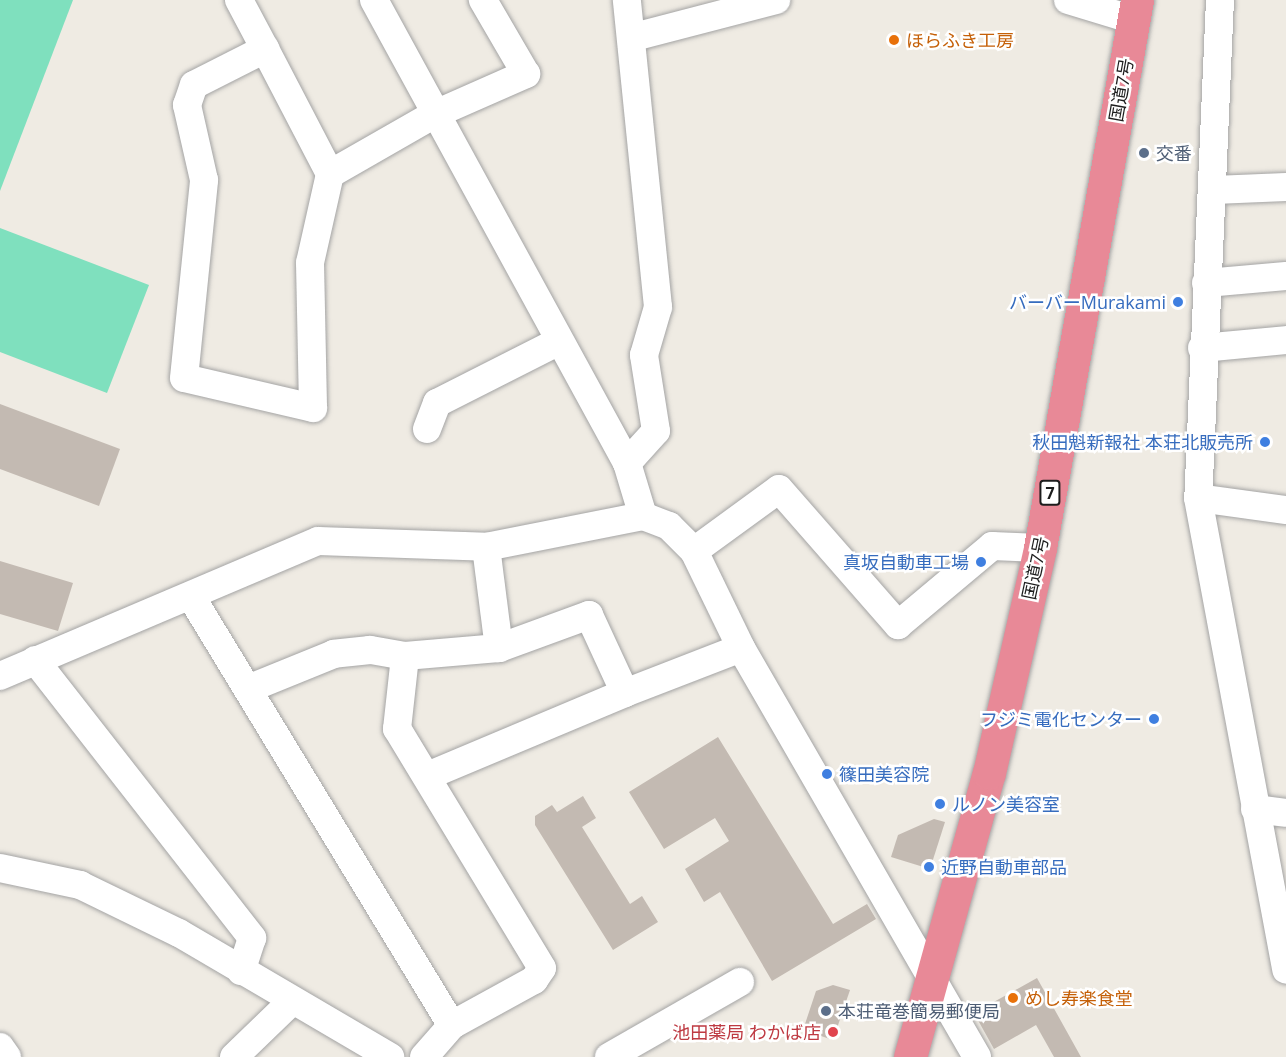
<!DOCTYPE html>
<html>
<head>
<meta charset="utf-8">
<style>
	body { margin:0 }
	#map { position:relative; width:1286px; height:1057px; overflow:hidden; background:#efebe3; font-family:"Open Sans","Noto Sans JP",sans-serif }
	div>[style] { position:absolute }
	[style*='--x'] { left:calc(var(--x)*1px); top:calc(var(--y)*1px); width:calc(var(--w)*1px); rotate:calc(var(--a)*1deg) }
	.pitch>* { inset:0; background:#7fe0be }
	.building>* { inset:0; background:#c3bab2 }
	.roads { filter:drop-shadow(0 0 2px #a4a4a4) drop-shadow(0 0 2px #a4a4a4) }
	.minor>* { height:28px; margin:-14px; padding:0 14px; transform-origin:14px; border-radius:14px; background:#fff }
	.highway>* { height:33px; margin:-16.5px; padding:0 16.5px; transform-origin:16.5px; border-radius:16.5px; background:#e88997 }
	.dots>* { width:16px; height:16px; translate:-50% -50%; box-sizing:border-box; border:3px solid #fff; border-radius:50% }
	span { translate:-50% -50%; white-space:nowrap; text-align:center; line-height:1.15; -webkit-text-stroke:5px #fff; paint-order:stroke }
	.shield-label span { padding:2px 4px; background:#fff; border:2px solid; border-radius:4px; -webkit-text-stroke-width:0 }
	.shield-label { font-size:16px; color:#1d1d1d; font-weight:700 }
	.food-label { font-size:18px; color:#c56008 }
	.left { translate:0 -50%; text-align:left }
	.street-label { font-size:18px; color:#1d1d1d }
	.service-label { font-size:18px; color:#4e5e75 }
	.shop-label { font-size:18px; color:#366cbe }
	.right { translate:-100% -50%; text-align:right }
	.health-label { font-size:18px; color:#be3a42 }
</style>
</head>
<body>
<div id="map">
	<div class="pitch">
		<i style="clip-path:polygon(0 0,73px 0,0 191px)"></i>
		<i style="clip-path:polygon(0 228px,149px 285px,107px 393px,0 352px)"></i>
	</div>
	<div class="building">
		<i style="clip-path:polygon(0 404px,120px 449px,99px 506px,0 469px)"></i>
		<i style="clip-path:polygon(0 561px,73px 583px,58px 631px,0 614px)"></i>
		<i style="clip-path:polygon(718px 737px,833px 924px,867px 904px,876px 919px,772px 981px,720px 892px,704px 902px,685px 869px,729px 841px,715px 818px,664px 849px,629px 792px)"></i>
		<i style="clip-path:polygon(583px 796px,596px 818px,582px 827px,630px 904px,642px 896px,658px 922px,613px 950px,535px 825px,535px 816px,552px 805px,557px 812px)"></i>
		<i style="clip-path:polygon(934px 819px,945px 822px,930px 869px,891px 857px,898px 835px)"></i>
		<i style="clip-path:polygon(1037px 978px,1081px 1057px,1054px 1057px,1036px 1025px,994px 1049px,974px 1013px)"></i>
		<i style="clip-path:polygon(833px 985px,850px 990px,833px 1040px,803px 1030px,816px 991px)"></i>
	</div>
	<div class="roads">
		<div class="minor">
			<i style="--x:239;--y:0;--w:55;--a:62"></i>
			<i style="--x:265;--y:49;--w:141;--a:62.5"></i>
			<i style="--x:330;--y:174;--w:91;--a:102.7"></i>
			<i style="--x:310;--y:263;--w:145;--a:88.8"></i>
			<i style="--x:313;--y:408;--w:132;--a:-166.9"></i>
			<i style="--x:184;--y:378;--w:199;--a:-84.2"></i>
			<i style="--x:204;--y:180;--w:77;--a:-102.8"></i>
			<i style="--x:187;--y:105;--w:21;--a:-71"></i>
			<i style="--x:194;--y:85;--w:80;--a:-26.9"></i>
			<i style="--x:374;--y:0;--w:528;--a:61.35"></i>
			<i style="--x:627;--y:463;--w:55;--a:73.2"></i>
			<i style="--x:1068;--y:0;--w:69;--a:16.9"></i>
			<i style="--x:1220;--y:0;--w:498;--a:92.5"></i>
			<i style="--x:1198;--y:498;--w:480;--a:79.4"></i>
			<i style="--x:634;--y:37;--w:147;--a:-14.6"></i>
			<i style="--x:330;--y:174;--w:119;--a:-29.8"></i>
			<i style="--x:433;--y:115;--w:102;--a:-23.8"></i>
			<i style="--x:526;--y:74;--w:86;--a:-120.2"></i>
			<i style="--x:1214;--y:190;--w:72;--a:-2.4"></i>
			<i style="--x:1206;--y:283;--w:80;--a:-5"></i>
			<i style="--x:1202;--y:348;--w:84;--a:-5.4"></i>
			<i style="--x:427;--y:429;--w:28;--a:-69"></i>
			<i style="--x:437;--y:403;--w:135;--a:-26.9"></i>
			<i style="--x:627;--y:463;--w:43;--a:-47.8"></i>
			<i style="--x:656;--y:431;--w:77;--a:-99"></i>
			<i style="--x:644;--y:355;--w:50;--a:-73.7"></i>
			<i style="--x:658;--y:307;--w:309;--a:-95.8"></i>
			<i style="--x:1198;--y:498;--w:89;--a:7.8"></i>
			<i style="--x:486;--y:547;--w:102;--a:82.7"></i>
			<i style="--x:694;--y:551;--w:105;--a:-36.1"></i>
			<i style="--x:779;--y:489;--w:181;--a:48.8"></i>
			<i style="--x:898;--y:625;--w:123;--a:-40"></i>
			<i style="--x:992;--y:546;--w:48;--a:2.4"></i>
			<i style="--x:192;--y:598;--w:500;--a:58.7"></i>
			<i style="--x:452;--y:1025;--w:94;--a:-28.8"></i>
			<i style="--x:534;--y:980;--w:14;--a:-56"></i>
			<i style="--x:542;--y:968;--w:280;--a:-121.2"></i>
			<i style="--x:397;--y:729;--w:73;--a:-83.7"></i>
			<i style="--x:405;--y:656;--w:36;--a:-170"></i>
			<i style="--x:370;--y:650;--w:36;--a:174"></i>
			<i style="--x:334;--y:654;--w:93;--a:157.9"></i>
			<i style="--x:405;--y:656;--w:94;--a:-4.9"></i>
			<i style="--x:499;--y:648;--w:96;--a:-20.1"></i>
			<i style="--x:589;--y:615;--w:86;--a:65.2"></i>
			<i style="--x:625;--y:693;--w:214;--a:157.2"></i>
			<i style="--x:35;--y:660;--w:353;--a:52"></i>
			<i style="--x:252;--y:938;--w:35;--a:108"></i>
			<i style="--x:0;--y:676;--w:345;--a:-23"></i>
			<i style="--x:318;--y:541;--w:168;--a:2"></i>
			<i style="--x:486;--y:547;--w:160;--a:-11.2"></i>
			<i style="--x:643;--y:516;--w:28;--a:21"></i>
			<i style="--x:669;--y:526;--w:35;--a:45"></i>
			<i style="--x:694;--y:551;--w:108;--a:64.1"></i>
			<i style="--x:741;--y:648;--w:472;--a:60"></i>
			<i style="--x:625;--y:693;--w:124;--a:-21.2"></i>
			<i style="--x:1255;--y:809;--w:31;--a:7"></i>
			<i style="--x:0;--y:868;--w:82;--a:12"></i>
			<i style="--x:80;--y:885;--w:110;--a:25.9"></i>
			<i style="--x:179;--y:933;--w:245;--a:30.4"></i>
			<i style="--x:0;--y:1047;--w:12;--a:55"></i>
			<i style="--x:234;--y:1057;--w:81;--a:-44"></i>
			<i style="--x:424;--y:1057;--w:43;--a:-48.8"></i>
			<i style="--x:609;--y:1057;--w:151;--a:-29.8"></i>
		</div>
		<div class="highway">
			<i style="--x:910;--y:1057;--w:295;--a:-74.5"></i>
			<i style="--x:989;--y:773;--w:231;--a:-77.2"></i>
			<i style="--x:1040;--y:548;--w:557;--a:-79.96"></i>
		</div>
	</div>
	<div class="dots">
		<i style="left:894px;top:40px;background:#e8710a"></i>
		<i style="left:1144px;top:153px;background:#5c6f8a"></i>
		<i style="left:1178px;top:302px;background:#3f7fe0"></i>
		<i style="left:1265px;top:442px;background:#3f7fe0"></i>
		<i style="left:981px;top:562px;background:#3f7fe0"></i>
		<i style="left:1154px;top:719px;background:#3f7fe0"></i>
		<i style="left:827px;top:774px;background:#3f7fe0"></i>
		<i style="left:940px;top:804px;background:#3f7fe0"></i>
		<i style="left:929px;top:867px;background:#3f7fe0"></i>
		<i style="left:1013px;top:998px;background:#e8710a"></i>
		<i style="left:826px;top:1011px;background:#5c6f8a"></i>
		<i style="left:833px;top:1032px;background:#e0444e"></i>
	</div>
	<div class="shield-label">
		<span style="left:1050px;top:493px">7</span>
	</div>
	<div class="food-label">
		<span class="left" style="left:906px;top:40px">ほらふき工房</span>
		<span class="left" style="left:1025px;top:998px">めし寿楽食堂</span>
	</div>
	<div class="street-label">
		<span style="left:1121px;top:90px;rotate:-80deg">国道7号</span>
		<span style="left:1035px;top:568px;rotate:-78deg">国道7号</span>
	</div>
	<div class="service-label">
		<span class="left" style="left:1156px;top:153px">交番</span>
		<span class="left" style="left:838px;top:1011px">本荘竜巻簡易郵便局</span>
	</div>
	<div class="shop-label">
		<span class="right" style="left:1166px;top:302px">バーバーMurakami</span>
		<span class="right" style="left:1253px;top:442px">秋田魁新報社 本荘北販売所</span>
		<span class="right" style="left:969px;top:562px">真坂自動車工場</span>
		<span class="right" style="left:1142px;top:719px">フジミ電化センター</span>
		<span class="left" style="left:839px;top:774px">篠田美容院</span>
		<span class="left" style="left:952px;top:804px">ルノン美容室</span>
		<span class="left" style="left:941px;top:867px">近野自動車部品</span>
	</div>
	<div class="health-label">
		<span class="right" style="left:821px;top:1032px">池田薬局 わかば店</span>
	</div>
</div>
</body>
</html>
